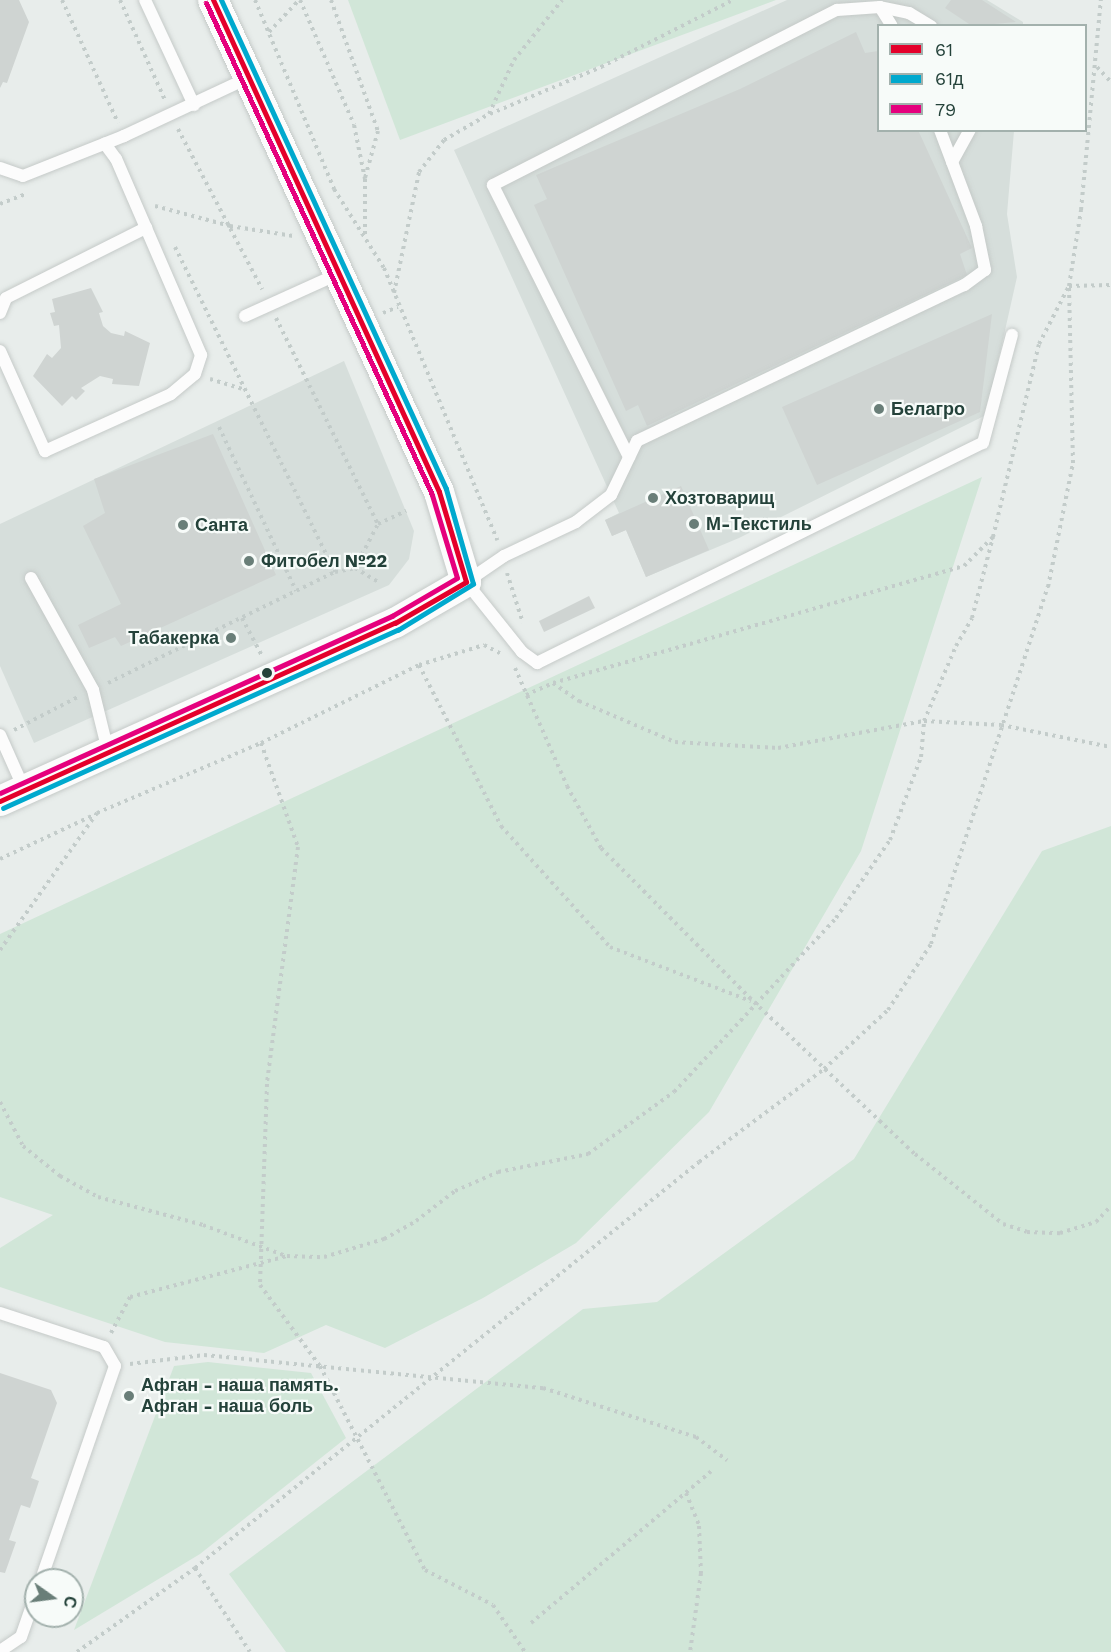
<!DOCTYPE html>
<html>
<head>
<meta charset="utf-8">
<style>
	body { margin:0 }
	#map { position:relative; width:1111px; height:1652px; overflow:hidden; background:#e8edeb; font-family:"Work Sans",sans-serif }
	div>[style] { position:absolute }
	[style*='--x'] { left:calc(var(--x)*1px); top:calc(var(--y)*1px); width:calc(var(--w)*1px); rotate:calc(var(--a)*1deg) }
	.built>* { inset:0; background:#d6dedb }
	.green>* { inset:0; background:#d1e6d8 }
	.building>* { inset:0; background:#cfd4d2 }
	.path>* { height:4px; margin-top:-2px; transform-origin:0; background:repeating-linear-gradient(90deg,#c3ccca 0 3px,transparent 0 7.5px) }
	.roads { filter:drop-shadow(0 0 2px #c5cac8) drop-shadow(0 0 2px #c5cac8) }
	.service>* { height:12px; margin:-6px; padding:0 6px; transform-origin:6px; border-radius:6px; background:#fcfcfc }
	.tertiary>* { height:30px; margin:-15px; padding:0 15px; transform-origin:15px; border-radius:15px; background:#fcfcfc }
	.bus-1>* { height:4.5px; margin:-2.25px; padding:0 2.25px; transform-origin:2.25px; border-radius:2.25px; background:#e4002b }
	.bus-2>* { height:4.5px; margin:-2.25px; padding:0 2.25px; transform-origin:2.25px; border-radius:2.25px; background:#00a9ce }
	.bus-3>* { height:4.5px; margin:-2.25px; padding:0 2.25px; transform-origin:2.25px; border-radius:2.25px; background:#e5007d }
	.dots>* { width:16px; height:16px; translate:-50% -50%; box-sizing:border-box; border:3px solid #f7fbf9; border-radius:50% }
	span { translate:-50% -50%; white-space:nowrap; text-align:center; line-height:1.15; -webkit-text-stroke:4.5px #f7fbf9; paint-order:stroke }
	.poi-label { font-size:18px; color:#24423a; font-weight:700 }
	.left { translate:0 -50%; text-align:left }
	.right { translate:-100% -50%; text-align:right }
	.legend { position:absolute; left:877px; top:24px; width:210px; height:108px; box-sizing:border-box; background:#f7fbf9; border:2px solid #a3b1ad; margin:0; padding:8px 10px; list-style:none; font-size:18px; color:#24423a }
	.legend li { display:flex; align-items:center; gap:12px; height:30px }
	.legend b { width:30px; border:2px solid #a3b1ad }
	.north { position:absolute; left:24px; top:1568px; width:60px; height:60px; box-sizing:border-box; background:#f7fbf9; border:2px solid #a3b1ad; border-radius:50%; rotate:104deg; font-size:16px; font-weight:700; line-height:24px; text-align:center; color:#24423a }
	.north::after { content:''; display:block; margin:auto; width:21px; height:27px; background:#697e78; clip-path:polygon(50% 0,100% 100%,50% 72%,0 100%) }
</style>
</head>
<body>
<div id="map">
	<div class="built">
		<i style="clip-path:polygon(787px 0,987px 0,1023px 22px,1023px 25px,878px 26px,878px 130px,1014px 131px,1007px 214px,1017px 277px,986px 415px,739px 538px,646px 577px,626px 530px,612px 536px,605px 520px,619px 513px,454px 150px)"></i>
		<i style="clip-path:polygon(344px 361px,414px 531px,409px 559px,389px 585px,34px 743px,0 666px,0 524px)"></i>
	</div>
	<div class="green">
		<i style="clip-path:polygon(348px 0,776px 0,400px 140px)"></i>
		<i style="clip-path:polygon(982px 477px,861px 851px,709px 1112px,576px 1243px,483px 1298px,385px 1348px,326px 1325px,264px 1353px,165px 1342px,0 1287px,0 1248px,53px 1215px,0 1197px,0 934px)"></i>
		<i style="clip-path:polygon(1111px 826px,1111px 1652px,286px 1652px,229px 1574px,583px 1309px,657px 1302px,854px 1159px,1042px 851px)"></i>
		<i style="clip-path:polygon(208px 1362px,311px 1373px,346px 1438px,200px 1554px,74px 1630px,174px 1366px)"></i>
	</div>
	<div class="building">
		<i style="clip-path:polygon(0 0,19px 0,29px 22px,7px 83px,3px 82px,0 88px)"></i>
		<i style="clip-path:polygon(951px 0,982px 0,1016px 22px,972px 26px,945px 8px)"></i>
		<i style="clip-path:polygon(856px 32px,865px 53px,878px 51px,878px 130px,918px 130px,972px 248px,960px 254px,967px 275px,647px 426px,638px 405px,626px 411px,534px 205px,547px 199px,536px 175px,740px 89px)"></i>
		<i style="clip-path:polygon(91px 288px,103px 312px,99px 313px,103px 326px,111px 333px,124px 336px,125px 331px,150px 343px,139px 386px,112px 384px,113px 379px,100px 376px,81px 388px,85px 391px,76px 400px,72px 396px,62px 406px,33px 376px,47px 354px,52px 358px,61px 348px,59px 325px,54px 326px,50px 313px,55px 312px,52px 299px)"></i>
		<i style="clip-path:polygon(992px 314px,980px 412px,817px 485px,782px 407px)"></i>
		<i style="clip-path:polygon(213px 434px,276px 575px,121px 646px,115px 637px,89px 648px,78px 625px,121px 604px,83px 526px,105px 513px,94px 479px)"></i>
		<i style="clip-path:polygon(681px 486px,709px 550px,646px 577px,626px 530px,612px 536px,605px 520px)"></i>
		<i style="clip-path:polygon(589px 596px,595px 608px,544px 632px,539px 621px)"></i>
		<i style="clip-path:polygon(0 1373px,51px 1390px,57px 1403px,31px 1478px,39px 1481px,30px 1508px,21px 1505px,9px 1540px,16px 1542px,5px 1573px,0 1572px)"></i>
	</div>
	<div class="path">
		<i style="--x:62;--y:0;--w:135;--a:65.5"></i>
		<i style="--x:120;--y:0;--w:110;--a:65.8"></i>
		<i style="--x:255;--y:0;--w:205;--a:67.3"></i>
		<i style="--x:334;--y:189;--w:93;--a:57.7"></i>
		<i style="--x:384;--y:268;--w:295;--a:67.4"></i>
		<i style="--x:300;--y:0;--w:136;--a:66.6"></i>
		<i style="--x:354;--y:125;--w:55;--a:78.5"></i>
		<i style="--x:365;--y:179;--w:57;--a:90"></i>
		<i style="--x:331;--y:0;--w:139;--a:70.3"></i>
		<i style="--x:378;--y:131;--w:49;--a:105.5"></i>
		<i style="--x:269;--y:32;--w:44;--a:-46.8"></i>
		<i style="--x:1097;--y:67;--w:21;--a:47"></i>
		<i style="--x:490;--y:114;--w:121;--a:-22.9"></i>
		<i style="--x:601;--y:67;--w:148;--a:-26.9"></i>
		<i style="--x:178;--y:129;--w:181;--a:62.3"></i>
		<i style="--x:0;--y:204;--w:28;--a:-21"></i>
		<i style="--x:155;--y:206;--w:78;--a:14.9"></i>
		<i style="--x:230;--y:226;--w:64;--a:9"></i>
		<i style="--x:175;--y:247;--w:362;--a:63.8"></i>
		<i style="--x:394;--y:293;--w:124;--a:-78.3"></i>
		<i style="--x:419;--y:172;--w:41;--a:-52"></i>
		<i style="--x:444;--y:140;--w:52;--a:-30"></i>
		<i style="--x:489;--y:114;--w:60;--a:-65.2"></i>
		<i style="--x:514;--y:60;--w:77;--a:-51.3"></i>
		<i style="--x:383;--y:313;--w:16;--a:-22"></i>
		<i style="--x:276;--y:318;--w:230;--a:63.7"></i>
		<i style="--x:210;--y:379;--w:37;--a:17"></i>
		<i style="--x:219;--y:427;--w:181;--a:64.8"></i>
		<i style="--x:355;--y:568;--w:50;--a:-62.4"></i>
		<i style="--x:378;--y:524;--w:31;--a:-25"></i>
		<i style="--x:507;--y:573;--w:52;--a:72.3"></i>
		<i style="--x:242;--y:618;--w:43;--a:62.2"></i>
		<i style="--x:419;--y:665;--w:181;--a:63"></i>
		<i style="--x:501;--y:826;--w:163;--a:48"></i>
		<i style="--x:610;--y:947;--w:151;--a:21"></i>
		<i style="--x:515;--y:668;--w:129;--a:66.2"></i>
		<i style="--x:567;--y:786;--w:71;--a:61.3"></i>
		<i style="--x:601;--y:848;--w:217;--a:45.2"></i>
		<i style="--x:754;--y:1002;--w:221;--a:43.4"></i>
		<i style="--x:915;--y:1154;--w:112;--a:38.5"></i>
		<i style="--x:1003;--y:1224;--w:25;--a:18"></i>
		<i style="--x:1027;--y:1232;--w:33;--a:2"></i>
		<i style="--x:1060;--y:1233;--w:38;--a:-17"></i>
		<i style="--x:1096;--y:1222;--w:22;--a:-47"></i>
		<i style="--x:108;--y:683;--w:253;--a:-26.1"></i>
		<i style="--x:335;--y:572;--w:20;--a:-11"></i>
		<i style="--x:355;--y:568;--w:26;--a:31"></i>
		<i style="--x:553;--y:683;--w:32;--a:35"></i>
		<i style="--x:579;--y:701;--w:104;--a:23.1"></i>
		<i style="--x:675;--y:742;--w:103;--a:3.3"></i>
		<i style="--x:778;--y:748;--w:148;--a:-10.5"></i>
		<i style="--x:924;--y:721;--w:77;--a:3"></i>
		<i style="--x:1001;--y:725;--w:112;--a:11.3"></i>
		<i style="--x:526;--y:695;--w:30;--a:-24"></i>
		<i style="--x:553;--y:683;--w:427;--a:-15.9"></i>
		<i style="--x:964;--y:566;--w:41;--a:-45"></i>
		<i style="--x:993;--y:537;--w:198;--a:-76.6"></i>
		<i style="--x:1039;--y:344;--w:65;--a:-62.7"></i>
		<i style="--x:1069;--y:286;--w:77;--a:-81"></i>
		<i style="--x:1081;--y:210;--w:211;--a:-84.6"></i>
		<i style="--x:14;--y:730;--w:74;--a:-27.3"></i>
		<i style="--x:261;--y:743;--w:110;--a:70.4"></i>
		<i style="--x:298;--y:847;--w:239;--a:97.5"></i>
		<i style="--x:267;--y:1084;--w:201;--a:92"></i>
		<i style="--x:260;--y:1285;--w:101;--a:53.5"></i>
		<i style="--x:320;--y:1366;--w:229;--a:62.8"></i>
		<i style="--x:425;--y:1570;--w:76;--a:27.2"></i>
		<i style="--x:493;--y:1605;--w:57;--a:55.8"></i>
		<i style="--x:0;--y:859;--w:104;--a:-25.1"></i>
		<i style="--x:0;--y:950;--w:168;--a:-54.7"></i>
		<i style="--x:97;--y:813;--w:178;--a:-23.1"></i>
		<i style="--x:261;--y:743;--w:176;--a:-26.3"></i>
		<i style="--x:419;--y:665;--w:68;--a:-17.1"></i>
		<i style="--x:484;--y:645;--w:18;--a:27"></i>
		<i style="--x:0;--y:1102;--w:50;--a:62.4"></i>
		<i style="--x:23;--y:1146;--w:48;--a:39"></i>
		<i style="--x:60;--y:1176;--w:43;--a:28.9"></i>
		<i style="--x:98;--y:1197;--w:109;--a:14.9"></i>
		<i style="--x:203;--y:1225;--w:89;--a:20.5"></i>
		<i style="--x:111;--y:1333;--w:41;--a:-62.2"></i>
		<i style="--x:130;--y:1297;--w:162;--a:-14.6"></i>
		<i style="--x:287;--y:1256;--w:37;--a:2"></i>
		<i style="--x:324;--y:1257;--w:63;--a:-16.7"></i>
		<i style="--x:384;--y:1239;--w:37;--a:-29"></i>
		<i style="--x:416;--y:1221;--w:49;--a:-37.6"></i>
		<i style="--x:455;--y:1191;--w:47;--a:-23.8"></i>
		<i style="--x:498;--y:1172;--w:92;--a:-11.3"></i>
		<i style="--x:588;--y:1154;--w:106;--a:-35.8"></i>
		<i style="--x:674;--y:1092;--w:238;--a:-47"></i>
		<i style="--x:836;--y:918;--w:95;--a:-55.3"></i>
		<i style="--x:890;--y:840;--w:89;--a:-69.5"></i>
		<i style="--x:921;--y:757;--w:36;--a:-85"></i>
		<i style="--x:924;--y:721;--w:82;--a:-66.9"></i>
		<i style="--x:956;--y:646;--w:32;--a:-60"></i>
		<i style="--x:972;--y:618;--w:84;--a:-75.5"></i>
		<i style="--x:130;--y:1364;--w:75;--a:-6.9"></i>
		<i style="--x:204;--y:1355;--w:341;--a:5.6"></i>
		<i style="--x:543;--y:1388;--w:161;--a:17.8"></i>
		<i style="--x:696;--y:1437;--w:39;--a:37"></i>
		<i style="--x:686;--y:1493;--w:35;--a:68"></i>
		<i style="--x:699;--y:1526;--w:47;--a:87.6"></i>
		<i style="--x:701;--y:1573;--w:80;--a:97.9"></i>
		<i style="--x:195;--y:1568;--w:100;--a:56.8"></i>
		<i style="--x:531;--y:1623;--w:239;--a:-40.1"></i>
		<i style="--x:77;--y:1652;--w:145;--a:-35.4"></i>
		<i style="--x:195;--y:1568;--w:647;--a:-38.85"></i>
		<i style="--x:699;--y:1162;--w:156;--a:-36.6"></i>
		<i style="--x:824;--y:1069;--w:87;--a:-42.7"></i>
		<i style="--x:888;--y:1010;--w:79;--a:-56.9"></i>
		<i style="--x:931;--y:944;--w:376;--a:-71.9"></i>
		<i style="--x:1048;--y:587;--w:126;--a:-78.6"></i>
		<i style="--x:1073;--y:463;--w:177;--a:-91.3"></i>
		<i style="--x:1069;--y:286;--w:42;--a:-1.4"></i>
	</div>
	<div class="roads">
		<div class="service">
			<i style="--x:145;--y:0;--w:116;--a:65"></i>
			<i style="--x:880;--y:7;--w:30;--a:12"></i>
			<i style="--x:909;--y:13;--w:26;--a:31"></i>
			<i style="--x:940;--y:130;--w:103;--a:69.4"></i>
			<i style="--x:976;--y:226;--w:45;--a:78.4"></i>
			<i style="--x:985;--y:270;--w:26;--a:144"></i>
			<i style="--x:964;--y:285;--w:362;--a:154.5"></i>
			<i style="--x:637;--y:441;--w:60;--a:115.7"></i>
			<i style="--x:611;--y:495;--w:44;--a:142.4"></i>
			<i style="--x:576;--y:522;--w:80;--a:154.7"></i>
			<i style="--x:504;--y:556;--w:46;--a:145.6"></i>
			<i style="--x:466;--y:582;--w:90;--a:51.3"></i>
			<i style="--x:522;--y:652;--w:19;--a:36"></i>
			<i style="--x:537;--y:663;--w:497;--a:-26.3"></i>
			<i style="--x:983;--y:443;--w:112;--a:-75"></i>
			<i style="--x:952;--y:162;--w:37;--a:-61"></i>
			<i style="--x:0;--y:168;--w:24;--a:19"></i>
			<i style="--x:23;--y:176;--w:109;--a:-21.6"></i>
			<i style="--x:124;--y:136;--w:137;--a:-25.1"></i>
			<i style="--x:0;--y:313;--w:16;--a:-68"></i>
			<i style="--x:6;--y:298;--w:157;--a:-26.6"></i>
			<i style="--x:245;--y:316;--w:102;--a:-24.3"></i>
			<i style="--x:0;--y:351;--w:110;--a:65.8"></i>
			<i style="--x:45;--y:451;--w:138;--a:-24.3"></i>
			<i style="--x:171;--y:394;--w:31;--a:-40"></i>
			<i style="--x:195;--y:374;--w:20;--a:-72"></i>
			<i style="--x:201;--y:355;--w:214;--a:-113.4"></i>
			<i style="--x:116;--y:159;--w:19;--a:-126"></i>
			<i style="--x:629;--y:457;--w:304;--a:-116.6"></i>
			<i style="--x:493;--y:185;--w:386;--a:-27"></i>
			<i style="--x:837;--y:10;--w:43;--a:-4"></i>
			<i style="--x:880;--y:7;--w:22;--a:58"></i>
			<i style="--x:31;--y:578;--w:128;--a:61"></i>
			<i style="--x:93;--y:690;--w:63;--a:76.2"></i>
			<i style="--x:0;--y:735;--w:59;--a:66"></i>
			<i style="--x:0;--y:1313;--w:109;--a:18.1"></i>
			<i style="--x:104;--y:1347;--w:22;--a:60"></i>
			<i style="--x:115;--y:1366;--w:226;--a:109.1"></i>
			<i style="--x:0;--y:1651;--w:25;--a:-34"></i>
			<i style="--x:21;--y:1637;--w:46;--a:-70.8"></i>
		</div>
		<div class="tertiary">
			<i style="--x:0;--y:801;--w:433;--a:-24.3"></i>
			<i style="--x:395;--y:623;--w:82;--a:-30"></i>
			<i style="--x:466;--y:582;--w:94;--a:-106.7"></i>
			<i style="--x:439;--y:492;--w:541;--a:-114.67"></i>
		</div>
	</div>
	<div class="bus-1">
		<i style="--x:0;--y:801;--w:433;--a:-24.3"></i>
		<i style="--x:395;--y:623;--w:82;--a:-30"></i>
		<i style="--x:466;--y:582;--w:94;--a:-106.7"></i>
		<i style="--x:439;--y:492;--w:541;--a:-114.67"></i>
	</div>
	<div class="bus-2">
		<i style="--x:3;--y:808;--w:433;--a:-24.3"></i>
		<i style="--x:398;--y:630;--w:88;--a:-31.5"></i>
		<i style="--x:473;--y:584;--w:99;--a:-105.9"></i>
		<i style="--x:446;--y:489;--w:538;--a:-114.71"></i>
	</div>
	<div class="bus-3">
		<i style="--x:0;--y:793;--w:430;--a:-24.3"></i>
		<i style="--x:392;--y:616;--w:75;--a:-30.3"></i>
		<i style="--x:457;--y:578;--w:87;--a:-106.8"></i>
		<i style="--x:432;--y:495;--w:541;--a:-114.67"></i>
	</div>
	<div class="dots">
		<i style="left:879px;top:409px;background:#697e78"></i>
		<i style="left:653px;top:498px;background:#697e78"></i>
		<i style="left:694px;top:524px;background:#697e78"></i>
		<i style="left:183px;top:525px;background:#697e78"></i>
		<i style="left:249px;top:561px;background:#697e78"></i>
		<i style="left:231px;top:638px;background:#697e78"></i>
		<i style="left:267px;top:673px;background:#24423a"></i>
		<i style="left:129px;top:1396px;background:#697e78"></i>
	</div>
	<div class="poi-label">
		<span class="left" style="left:891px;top:409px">Белагро</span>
		<span class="left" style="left:665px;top:498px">Хозтоварищ</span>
		<span class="left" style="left:706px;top:524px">М-Текстиль</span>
		<span class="left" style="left:195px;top:525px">Санта</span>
		<span class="left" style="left:261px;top:561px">Фитобел №22</span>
		<span class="right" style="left:219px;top:638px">Табакерка</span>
		<span class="left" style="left:141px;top:1396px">Афган - наша память.<br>Афган - наша боль</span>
	</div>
	<ul class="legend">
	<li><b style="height:8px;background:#e4002b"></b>61</li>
	<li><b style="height:8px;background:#00a9ce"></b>61д</li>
	<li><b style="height:8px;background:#e5007d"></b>79</li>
	</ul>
	<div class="north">С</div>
</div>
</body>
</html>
